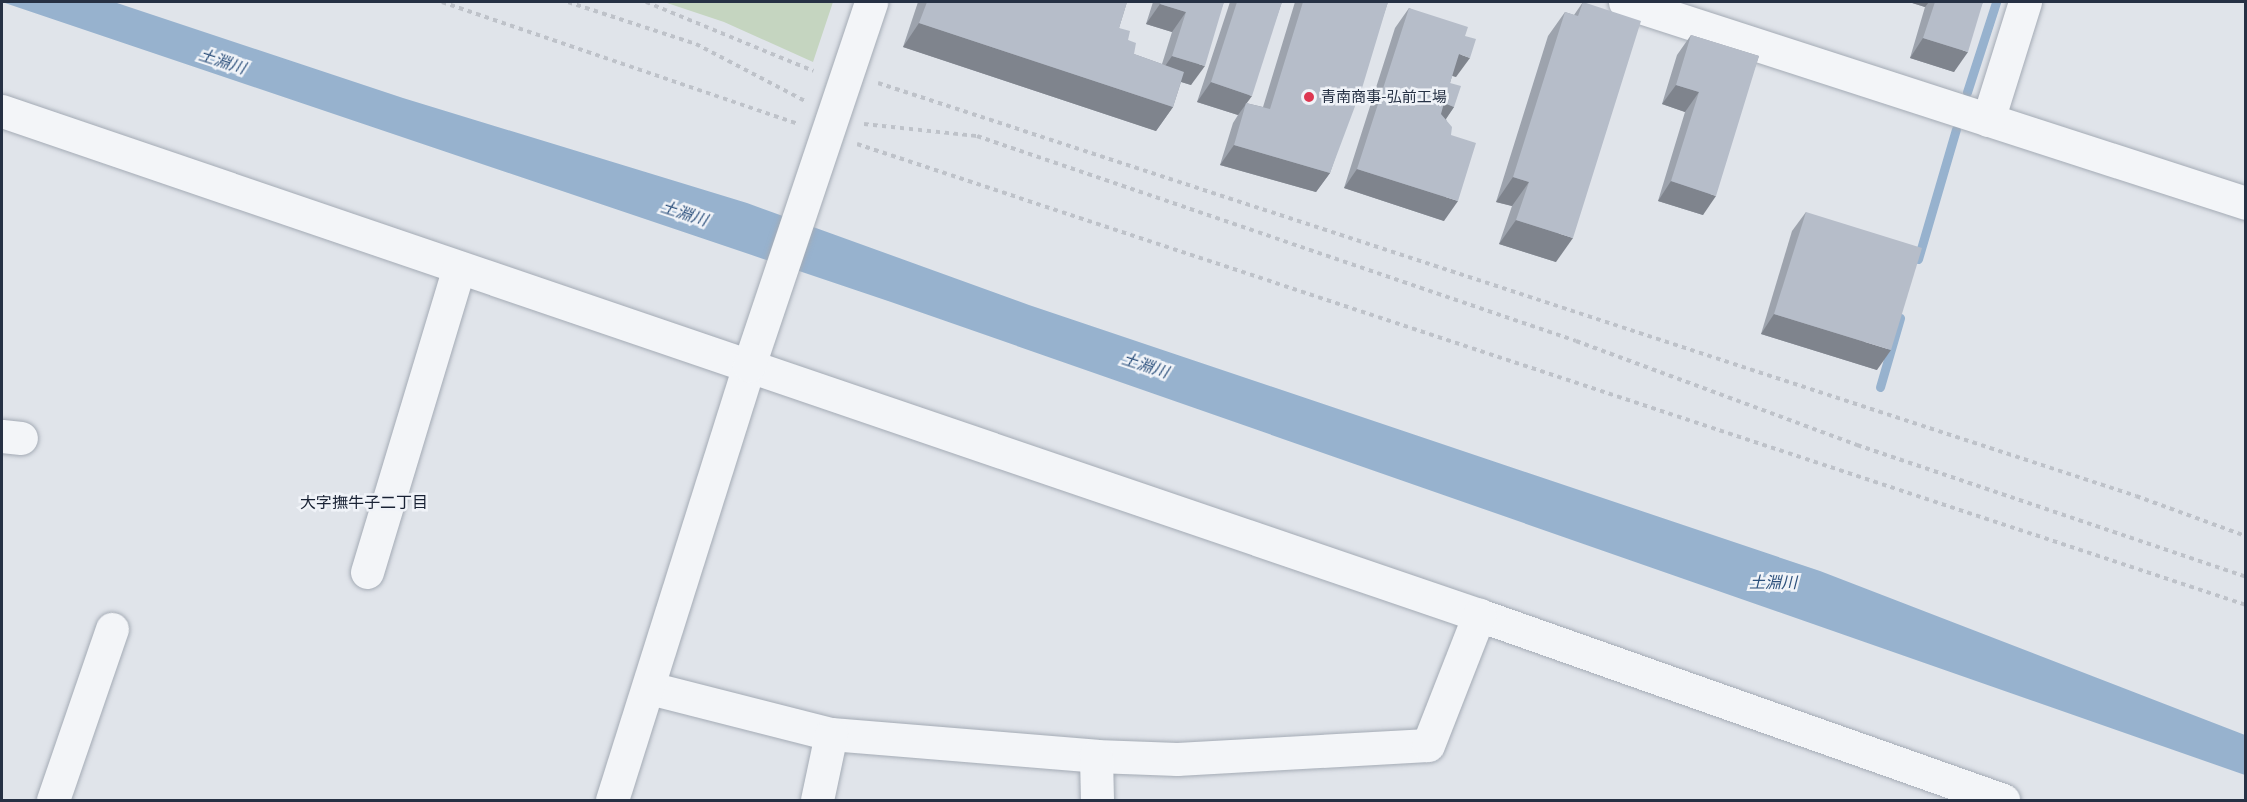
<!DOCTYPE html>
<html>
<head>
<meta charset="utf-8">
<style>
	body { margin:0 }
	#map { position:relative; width:2247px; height:802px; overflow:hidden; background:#e0e4ea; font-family:Montserrat,"Noto Sans JP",sans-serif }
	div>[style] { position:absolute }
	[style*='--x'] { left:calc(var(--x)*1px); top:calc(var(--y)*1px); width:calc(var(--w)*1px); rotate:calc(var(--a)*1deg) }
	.green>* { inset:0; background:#c5d5c0 }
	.water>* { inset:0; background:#97b2ce }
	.stream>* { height:9px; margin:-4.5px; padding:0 4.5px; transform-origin:4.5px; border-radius:4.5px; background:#97b2ce }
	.path>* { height:4px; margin-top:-2px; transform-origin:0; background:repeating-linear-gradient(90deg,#bec2c9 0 4.5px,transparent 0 9px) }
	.roads { filter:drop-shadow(0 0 2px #a4abb5) drop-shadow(0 0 2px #a4abb5) }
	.minor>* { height:33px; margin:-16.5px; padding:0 16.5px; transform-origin:16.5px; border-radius:16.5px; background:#f3f5f8 }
	.wall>* { inset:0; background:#9da3ad }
	.shaded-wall>* { inset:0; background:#7f848d }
	.building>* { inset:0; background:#b6bdc9 }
	.dots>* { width:16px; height:16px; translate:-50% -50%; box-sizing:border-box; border:3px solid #f0f3f8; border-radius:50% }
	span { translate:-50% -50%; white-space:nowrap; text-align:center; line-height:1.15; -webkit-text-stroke:5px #f0f3f8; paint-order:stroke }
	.poi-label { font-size:15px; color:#263144 }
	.left { translate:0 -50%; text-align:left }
	.water-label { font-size:16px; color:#2c507c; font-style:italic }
	.neighbourhood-label { font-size:16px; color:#192234 }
	.frame { position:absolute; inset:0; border:3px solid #263144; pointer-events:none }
</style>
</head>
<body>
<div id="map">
	<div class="green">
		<i style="clip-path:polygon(664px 2px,833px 2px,813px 62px,724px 22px)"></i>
	</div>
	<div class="water">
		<i style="clip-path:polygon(2px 2px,114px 2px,403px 98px,747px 203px,1029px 305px,1820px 571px,2245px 735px,2245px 775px,891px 302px)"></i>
	</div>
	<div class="stream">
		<i style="--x:1967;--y:92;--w:95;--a:-72.1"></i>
		<i style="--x:1918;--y:259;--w:135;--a:-73.7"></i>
		<i style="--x:1880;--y:387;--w:72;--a:-73.8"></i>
	</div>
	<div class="path">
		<i style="--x:442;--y:2;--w:374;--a:18.9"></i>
		<i style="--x:568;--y:2;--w:135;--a:18.2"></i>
		<i style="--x:696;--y:44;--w:123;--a:27.6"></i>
		<i style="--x:646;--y:2;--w:181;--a:22.4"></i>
		<i style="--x:878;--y:83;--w:1324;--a:18.17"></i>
		<i style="--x:2136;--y:496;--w:117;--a:20"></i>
		<i style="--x:864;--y:124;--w:114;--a:6.1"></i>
		<i style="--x:977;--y:136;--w:633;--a:18.89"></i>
		<i style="--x:1576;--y:341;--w:300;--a:20.3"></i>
		<i style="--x:1857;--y:445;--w:411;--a:18.7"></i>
		<i style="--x:857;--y:144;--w:1464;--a:18.36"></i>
	</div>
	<div class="roads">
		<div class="minor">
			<i style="--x:1625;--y:2;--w:653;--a:17.94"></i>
			<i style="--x:2;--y:111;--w:1561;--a:18.84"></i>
			<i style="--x:1479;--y:615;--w:556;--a:19.45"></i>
			<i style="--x:1988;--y:120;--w:124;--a:-72.6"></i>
			<i style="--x:2;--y:436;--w:19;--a:6"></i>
			<i style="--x:367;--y:572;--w:318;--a:-73.2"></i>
			<i style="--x:650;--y:688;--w:187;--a:14.3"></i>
			<i style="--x:831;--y:734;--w:266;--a:4.7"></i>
			<i style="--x:1096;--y:756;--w:81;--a:2.1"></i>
			<i style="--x:1177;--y:759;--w:251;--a:-3.2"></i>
			<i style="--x:1428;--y:745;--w:140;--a:-68.6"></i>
			<i style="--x:1096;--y:756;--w:44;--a:88.7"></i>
			<i style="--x:53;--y:800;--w:181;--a:-71"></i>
			<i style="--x:612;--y:800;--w:456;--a:-72.5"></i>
			<i style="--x:749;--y:365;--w:383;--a:-71.4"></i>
			<i style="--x:817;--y:800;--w:67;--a:-78"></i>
		</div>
	</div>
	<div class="wall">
		<i style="clip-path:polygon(918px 2px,1127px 2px,1119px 28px,1128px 40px,1134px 54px,1162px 64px,1172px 32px,1146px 24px,1153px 2px,1224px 2px,1191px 85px,1181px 82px,1173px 107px,1156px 131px,903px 47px)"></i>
		<i style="clip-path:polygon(1230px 2px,1282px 2px,1246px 103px,1263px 107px,1295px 2px,1388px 2px,1330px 173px,1316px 192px,1220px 165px,1233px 123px,1238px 115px,1197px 102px)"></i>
		<i style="clip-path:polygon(1583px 2px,1556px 262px,1499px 244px,1512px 206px,1496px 202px,1548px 36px,1565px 12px,1574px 15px)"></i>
		<i style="clip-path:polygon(1909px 2px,1983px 2px,1954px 72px,1910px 58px,1925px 7px)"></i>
		<i style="clip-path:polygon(1409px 8px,1465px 36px,1456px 77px,1452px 76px,1450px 83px,1454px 107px,1446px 119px,1451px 135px,1444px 221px,1344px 188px,1395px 28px)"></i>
		<i style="clip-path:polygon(1691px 35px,1759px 56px,1703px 215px,1658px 201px,1685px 112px,1662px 104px,1677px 55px)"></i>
		<i style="clip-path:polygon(1806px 212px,1877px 370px,1761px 334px,1792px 231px)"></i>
	</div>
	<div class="shaded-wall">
		<i style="clip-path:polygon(1909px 2px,1929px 2px,1925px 7px)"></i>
		<i style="clip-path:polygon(1160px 4px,1186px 12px,1172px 32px,1146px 24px)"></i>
		<i style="clip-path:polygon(919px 23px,1173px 107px,1156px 131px,903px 47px)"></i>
		<i style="clip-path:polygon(1923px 38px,1968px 52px,1954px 72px,1910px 58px)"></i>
		<i style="clip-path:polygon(1459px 54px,1470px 58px,1456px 77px,1445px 73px)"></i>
		<i style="clip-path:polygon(1172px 56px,1205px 66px,1191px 85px,1159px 75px)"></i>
		<i style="clip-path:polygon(1211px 82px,1252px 96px,1238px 115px,1197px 102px)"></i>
		<i style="clip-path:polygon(1676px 85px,1699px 92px,1685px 112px,1662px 104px)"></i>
		<i style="clip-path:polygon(1444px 103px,1454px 107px,1441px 126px,1430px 123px)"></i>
		<i style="clip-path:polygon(1234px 145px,1330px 173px,1316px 192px,1220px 165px)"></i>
		<i style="clip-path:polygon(1357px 169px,1458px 201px,1444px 221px,1344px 188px)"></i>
		<i style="clip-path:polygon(1513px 177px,1529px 182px,1512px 206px,1496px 202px)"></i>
		<i style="clip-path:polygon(1671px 181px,1716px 196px,1703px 215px,1658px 201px)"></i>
		<i style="clip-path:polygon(1516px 220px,1573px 238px,1556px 262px,1499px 244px)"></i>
		<i style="clip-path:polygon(1774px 314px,1891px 350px,1877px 370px,1761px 334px)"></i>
	</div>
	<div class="building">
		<i style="clip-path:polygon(927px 2px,1127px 2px,1119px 28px,1130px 31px,1128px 40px,1136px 43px,1134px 54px,1184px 72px,1173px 107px,919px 23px)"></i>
		<i style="clip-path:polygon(1161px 2px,1224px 2px,1205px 66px,1172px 56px,1186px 12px,1160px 4px)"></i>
		<i style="clip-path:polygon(1237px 2px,1282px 2px,1252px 96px,1211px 82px)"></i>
		<i style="clip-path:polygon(1303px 2px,1388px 2px,1363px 85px,1330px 173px,1234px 145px,1246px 103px,1270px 109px)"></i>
		<i style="clip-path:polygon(1583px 2px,1641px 21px,1573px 238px,1516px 220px,1529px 182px,1513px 177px,1565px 12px,1578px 16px)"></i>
		<i style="clip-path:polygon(1935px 2px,1983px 2px,1968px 52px,1923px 38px)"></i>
		<i style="clip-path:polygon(1409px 8px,1468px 27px,1465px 36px,1476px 39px,1470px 58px,1459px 54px,1450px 83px,1461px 86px,1454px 107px,1444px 103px,1441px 114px,1452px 127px,1451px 135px,1476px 143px,1458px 201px,1357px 169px)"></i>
		<i style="clip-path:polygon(1691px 35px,1759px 56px,1716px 196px,1671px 181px,1699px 92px,1676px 85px)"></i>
		<i style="clip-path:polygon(1806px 212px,1922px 248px,1891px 350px,1774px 314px)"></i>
	</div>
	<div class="dots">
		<i style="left:1309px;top:97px;background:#dd3751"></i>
	</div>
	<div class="poi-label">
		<span class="left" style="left:1321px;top:97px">青南商事-弘前工場</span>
	</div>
	<div class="water-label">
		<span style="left:222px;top:62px;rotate:18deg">土淵川</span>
		<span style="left:684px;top:214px;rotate:18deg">土淵川</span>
		<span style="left:1145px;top:366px;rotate:18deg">土淵川</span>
		<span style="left:1773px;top:583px">土淵川</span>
	</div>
	<div class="neighbourhood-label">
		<span style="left:364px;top:503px">大字撫牛子二丁目</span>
	</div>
	<div class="frame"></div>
</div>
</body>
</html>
